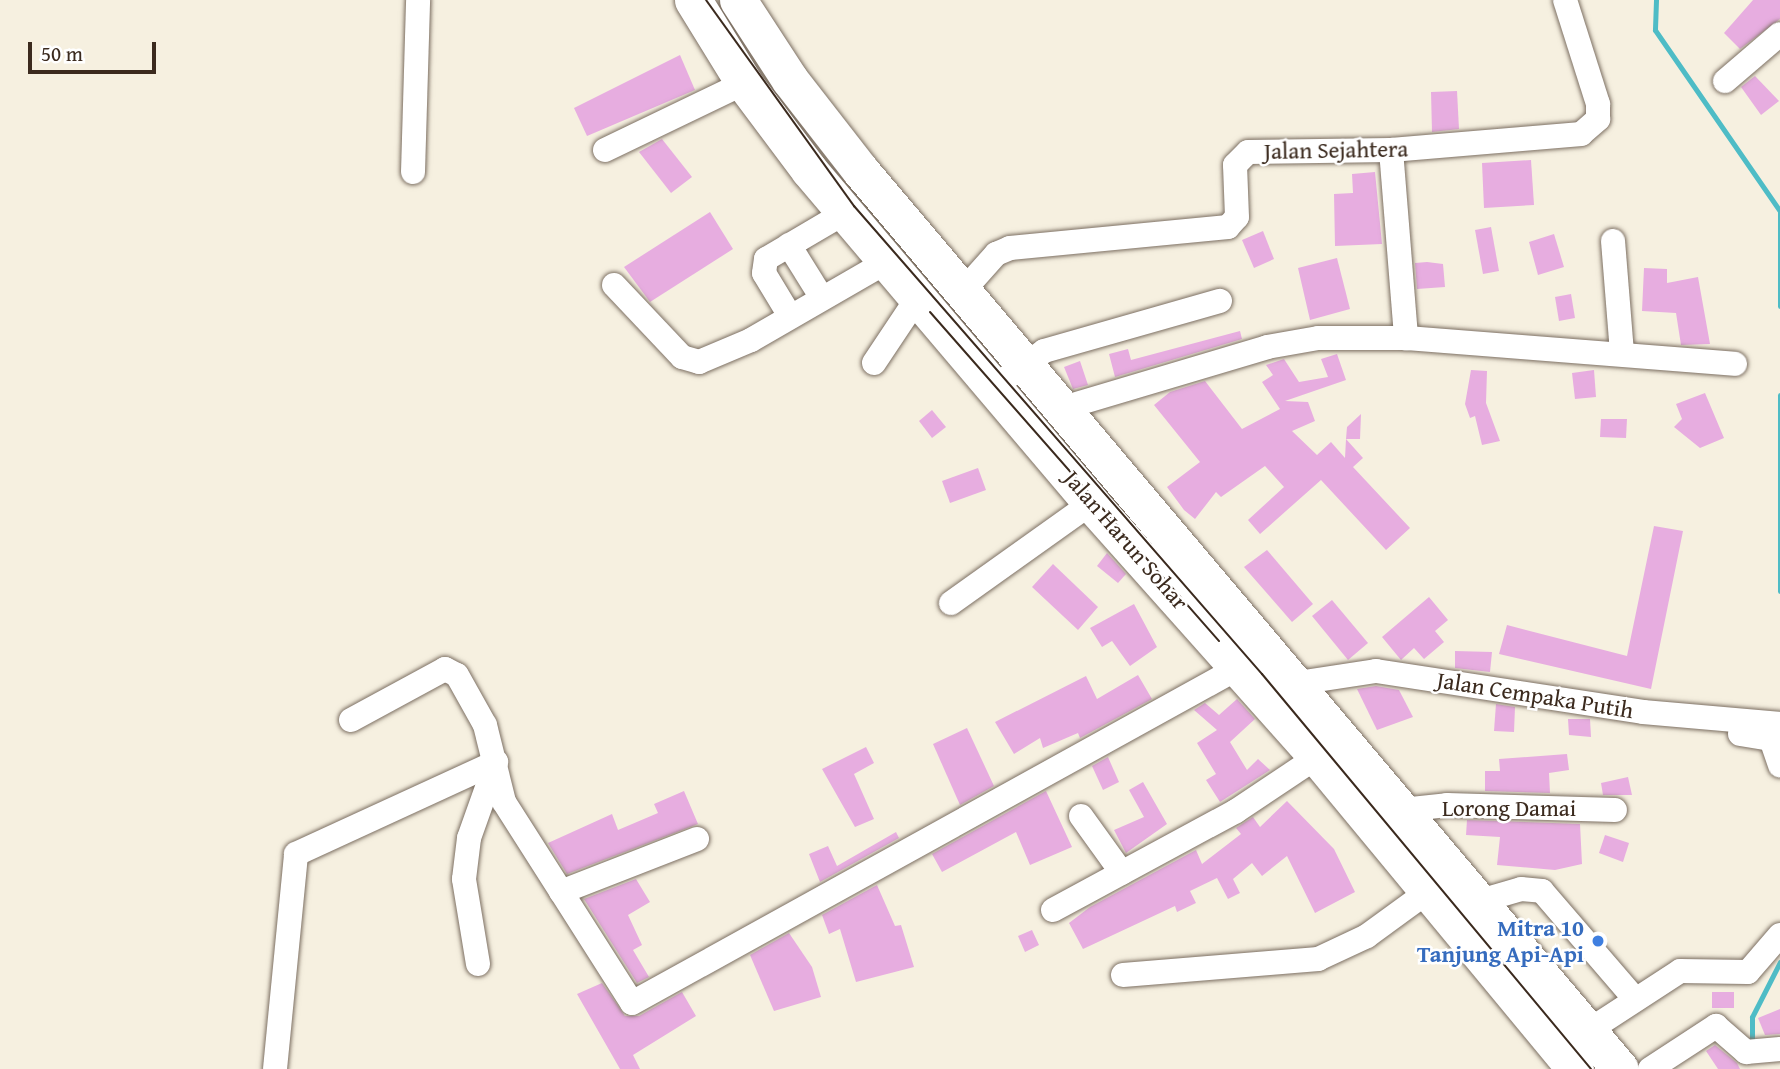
<!DOCTYPE html>
<html>
<head>
<meta charset="utf-8">
<style>
	body { margin:0 }
	#map { position:relative; width:1780px; height:1069px; overflow:hidden; background:#f6f0e0; font-family:"Gentium Book Plus",serif }
	div>[style] { position:absolute }
	[style*='--x'] { left:calc(var(--x)*1px); top:calc(var(--y)*1px); width:calc(var(--w)*1px); rotate:calc(var(--a)*1deg) }
	.stream>* { height:5px; margin:-2.5px; padding:0 2.5px; transform-origin:2.5px; border-radius:2.5px; background:#4ebcc6 }
	.building>* { inset:0; background:#e7ade0 }
	.roads { filter:drop-shadow(0 0 2px #7c6f62) drop-shadow(0 0 2px #7c6f62) }
	.minor>* { height:24px; margin:-12px; padding:0 12px; transform-origin:12px; border-radius:12px; background:#fff }
	.highway>* { height:37px; margin:-18.5px; padding:0 18.5px; transform-origin:18.5px; border-radius:18.5px; background:#fff }
	.tram>* { height:2px; margin:-1px; padding:0 1px; transform-origin:1px; border-radius:1px; background:#3b2a1e }
	.dots>* { width:19px; height:19px; translate:-50% -50%; box-sizing:border-box; border:4px solid #fff; border-radius:50% }
	span { translate:-50% -50%; white-space:nowrap; text-align:center; line-height:1.15; -webkit-text-stroke:5px #fff; paint-order:stroke }
	.street-label { font-size:23px; color:#3b2a1e }
	.shop-label { font-size:23px; color:#366cbe; font-weight:700 }
	.right { translate:-100% -50%; text-align:right }
	.scale { position:absolute; left:28px; top:42px; width:128px; height:32px; box-sizing:border-box; border:4px solid #3b2a1e; border-top:0; padding-left:9px; font-size:21px; line-height:24px; white-space:nowrap; color:#3b2a1e; -webkit-text-stroke:5px #fff; paint-order:stroke }
</style>
</head>
<body>
<div id="map">
	<div class="stream">
		<i style="--x:1656;--y:0;--w:30;--a:92"></i>
		<i style="--x:1655;--y:30;--w:220;--a:55.4"></i>
		<i style="--x:1780;--y:211;--w:95;--a:90"></i>
		<i style="--x:1780;--y:395;--w:196;--a:90"></i>
		<i style="--x:1752;--y:1045;--w:28;--a:-90"></i>
		<i style="--x:1752;--y:1017;--w:62;--a:-63"></i>
	</div>
	<div class="building">
		<i style="clip-path:polygon(1753px 0,1780px 0,1780px 19px,1740px 49px,1724px 33px)"></i>
		<i style="clip-path:polygon(680px 55px,695px 90px,587px 136px,574px 108px)"></i>
		<i style="clip-path:polygon(1755px 76px,1779px 101px,1761px 115px,1741px 87px)"></i>
		<i style="clip-path:polygon(1457px 91px,1459px 129px,1432px 132px,1431px 92px)"></i>
		<i style="clip-path:polygon(662px 139px,692px 177px,671px 193px,639px 152px)"></i>
		<i style="clip-path:polygon(1531px 160px,1534px 205px,1484px 208px,1482px 163px)"></i>
		<i style="clip-path:polygon(1375px 172px,1382px 244px,1335px 246px,1334px 194px,1353px 193px,1352px 174px)"></i>
		<i style="clip-path:polygon(710px 212px,733px 249px,650px 302px,624px 267px)"></i>
		<i style="clip-path:polygon(1491px 227px,1499px 271px,1483px 274px,1475px 230px)"></i>
		<i style="clip-path:polygon(1263px 231px,1274px 259px,1254px 268px,1242px 240px)"></i>
		<i style="clip-path:polygon(1554px 234px,1564px 267px,1538px 275px,1529px 242px)"></i>
		<i style="clip-path:polygon(1337px 258px,1350px 309px,1310px 320px,1298px 268px)"></i>
		<i style="clip-path:polygon(1427px 262px,1443px 264px,1445px 287px,1417px 289px,1415px 263px)"></i>
		<i style="clip-path:polygon(1644px 268px,1667px 269px,1667px 283px,1698px 277px,1710px 344px,1681px 345px,1676px 313px,1642px 311px)"></i>
		<i style="clip-path:polygon(1571px 294px,1575px 318px,1559px 321px,1555px 297px)"></i>
		<i style="clip-path:polygon(1240px 331px,1242px 339px,1115px 377px,1109px 354px,1128px 349px,1131px 360px)"></i>
		<i style="clip-path:polygon(1337px 354px,1346px 380px,1285px 401px,1308px 402px,1315px 421px,1292px 431px,1317px 455px,1331px 442px,1345px 458px,1346px 439px,1363px 458px,1353px 467px,1410px 528px,1386px 550px,1321px 480px,1260px 534px,1248px 520px,1284px 487px,1265px 466px,1221px 497px,1216px 492px,1195px 519px,1184px 510px,1167px 487px,1200px 462px,1154px 405px,1170px 392px,1205px 381px,1242px 429px,1280px 409px,1262px 382px,1273px 375px,1266px 365px,1284px 359px,1299px 382px,1328px 377px,1321px 359px)"></i>
		<i style="clip-path:polygon(1080px 361px,1088px 385px,1073px 389px,1064px 367px)"></i>
		<i style="clip-path:polygon(1471px 370px,1487px 371px,1486px 403px,1500px 441px,1482px 445px,1475px 416px,1470px 418px,1465px 404px)"></i>
		<i style="clip-path:polygon(1594px 370px,1596px 397px,1575px 399px,1572px 373px)"></i>
		<i style="clip-path:polygon(1705px 393px,1724px 438px,1700px 448px,1674px 427px,1682px 419px,1676px 404px)"></i>
		<i style="clip-path:polygon(932px 410px,946px 427px,932px 438px,919px 421px)"></i>
		<i style="clip-path:polygon(1361px 414px,1360px 439px,1346px 439px,1347px 427px)"></i>
		<i style="clip-path:polygon(1601px 419px,1627px 419px,1626px 438px,1600px 437px)"></i>
		<i style="clip-path:polygon(978px 468px,986px 490px,950px 503px,942px 481px)"></i>
		<i style="clip-path:polygon(1654px 526px,1683px 531px,1651px 689px,1499px 654px,1507px 625px,1627px 656px)"></i>
		<i style="clip-path:polygon(1267px 550px,1313px 604px,1292px 622px,1244px 567px)"></i>
		<i style="clip-path:polygon(1107px 553px,1126px 574px,1118px 583px,1097px 566px)"></i>
		<i style="clip-path:polygon(1053px 564px,1098px 607px,1078px 630px,1032px 587px)"></i>
		<i style="clip-path:polygon(1429px 597px,1448px 620px,1435px 631px,1444px 642px,1424px 659px,1414px 648px,1401px 660px,1382px 637px)"></i>
		<i style="clip-path:polygon(1332px 600px,1368px 643px,1348px 660px,1312px 616px)"></i>
		<i style="clip-path:polygon(1134px 604px,1157px 647px,1130px 666px,1112px 641px,1102px 647px,1090px 628px)"></i>
		<i style="clip-path:polygon(1455px 651px,1492px 652px,1490px 672px,1455px 668px)"></i>
		<i style="clip-path:polygon(1138px 675px,1152px 699px,1080px 738px,1078px 733px,1043px 748px,1040px 738px,1014px 754px,995px 722px,1086px 676px,1097px 699px)"></i>
		<i style="clip-path:polygon(1376px 686px,1399px 690px,1413px 717px,1377px 730px,1357px 689px)"></i>
		<i style="clip-path:polygon(1237px 699px,1255px 719px,1230px 742px,1247px 770px,1258px 759px,1270px 770px,1220px 802px,1206px 780px,1216px 774px,1197px 743px,1217px 730px,1194px 710px,1205px 703px,1219px 715px)"></i>
		<i style="clip-path:polygon(1496px 704px,1515px 707px,1514px 732px,1494px 731px)"></i>
		<i style="clip-path:polygon(1568px 719px,1590px 719px,1591px 737px,1569px 735px)"></i>
		<i style="clip-path:polygon(967px 728px,994px 786px,960px 805px,933px 744px)"></i>
		<i style="clip-path:polygon(866px 747px,874px 763px,854px 774px,874px 819px,855px 827px,822px 769px)"></i>
		<i style="clip-path:polygon(1567px 754px,1569px 770px,1549px 773px,1550px 793px,1485px 791px,1485px 771px,1500px 771px,1499px 759px)"></i>
		<i style="clip-path:polygon(1108px 757px,1119px 782px,1103px 790px,1092px 766px)"></i>
		<i style="clip-path:polygon(1628px 777px,1632px 795px,1603px 795px,1601px 783px)"></i>
		<i style="clip-path:polygon(1143px 782px,1167px 824px,1126px 853px,1114px 830px,1144px 817px,1129px 790px)"></i>
		<i style="clip-path:polygon(684px 791px,698px 824px,567px 874px,548px 843px,612px 814px,618px 830px,658px 813px,654px 804px)"></i>
		<i style="clip-path:polygon(1046px 791px,1072px 847px,1030px 865px,1016px 832px,942px 872px,932px 854px)"></i>
		<i style="clip-path:polygon(1287px 801px,1334px 849px,1355px 892px,1315px 913px,1287px 856px,1262px 876px,1252px 863px,1233px 879px,1240px 893px,1228px 899px,1217px 878px,1190px 891px,1196px 903px,1177px 912px,1175px 906px,1083px 949px,1069px 923px,1090px 907px,1196px 850px,1202px 864px,1241px 834px,1236px 828px,1253px 817px,1260px 827px)"></i>
		<i style="clip-path:polygon(1467px 820px,1580px 824px,1582px 864px,1555px 870px,1497px 865px,1500px 837px,1466px 835px)"></i>
		<i style="clip-path:polygon(896px 832px,899px 838px,820px 882px,809px 854px,828px 846px,837px 866px)"></i>
		<i style="clip-path:polygon(1605px 835px,1629px 843px,1623px 862px,1599px 853px)"></i>
		<i style="clip-path:polygon(636px 879px,650px 902px,628px 915px,642px 945px,633px 950px,649px 977px,637px 983px,584px 899px)"></i>
		<i style="clip-path:polygon(877px 885px,895px 926px,901px 925px,914px 967px,856px 982px,840px 929px,829px 934px,822px 915px)"></i>
		<i style="clip-path:polygon(1032px 930px,1039px 945px,1025px 952px,1018px 936px)"></i>
		<i style="clip-path:polygon(789px 933px,812px 967px,821px 997px,774px 1011px,750px 955px)"></i>
		<i style="clip-path:polygon(602px 983px,625px 1016px,639px 1016px,682px 992px,696px 1016px,633px 1055px,640px 1069px,620px 1069px,577px 994px)"></i>
		<i style="clip-path:polygon(1712px 992px,1734px 992px,1734px 1008px,1712px 1008px)"></i>
		<i style="clip-path:polygon(1780px 1009px,1780px 1034px,1765px 1035px,1758px 1018px)"></i>
		<i style="clip-path:polygon(1715px 1045px,1737px 1063px,1740px 1069px,1718px 1069px,1706px 1051px)"></i>
	</div>
	<div class="roads">
		<div class="minor">
			<i style="--x:1725;--y:81;--w:72;--a:-40.5"></i>
			<i style="--x:605;--y:150;--w:154;--a:-25.7"></i>
			<i style="--x:1391;--y:150;--w:189;--a:85.4"></i>
			<i style="--x:413;--y:172;--w:172;--a:-88.3"></i>
			<i style="--x:1613;--y:241;--w:112;--a:85.4"></i>
			<i style="--x:789;--y:245;--w:62;--a:58.1"></i>
			<i style="--x:614;--y:285;--w:99;--a:46.6"></i>
			<i style="--x:682;--y:357;--w:18;--a:16"></i>
			<i style="--x:699;--y:362;--w:56;--a:-22.9"></i>
			<i style="--x:751;--y:340;--w:158;--a:-30"></i>
			<i style="--x:963;--y:291;--w:50;--a:-48.3"></i>
			<i style="--x:996;--y:254;--w:15;--a:-23"></i>
			<i style="--x:1010;--y:248;--w:219;--a:-5.5"></i>
			<i style="--x:1228;--y:227;--w:13;--a:-48"></i>
			<i style="--x:1237;--y:217;--w:52;--a:-92.2"></i>
			<i style="--x:1235;--y:165;--w:18;--a:-45"></i>
			<i style="--x:1248;--y:152;--w:143;--a:-0.8"></i>
			<i style="--x:1391;--y:150;--w:191;--a:-4.8"></i>
			<i style="--x:1581;--y:134;--w:23;--a:-41"></i>
			<i style="--x:1598;--y:119;--w:15;--a:-90"></i>
			<i style="--x:1598;--y:104;--w:109;--a:-107.6"></i>
			<i style="--x:790;--y:316;--w:50;--a:-121.2"></i>
			<i style="--x:764;--y:273;--w:14;--a:-82"></i>
			<i style="--x:766;--y:259;--w:93;--a:-30.4"></i>
			<i style="--x:874;--y:363;--w:79;--a:-56.3"></i>
			<i style="--x:995;--y:386;--w:60;--a:-35.5"></i>
			<i style="--x:1044;--y:351;--w:183;--a:-15.9"></i>
			<i style="--x:1063;--y:408;--w:213;--a:-16.6"></i>
			<i style="--x:1267;--y:347;--w:52;--a:-10"></i>
			<i style="--x:1318;--y:338;--w:88;--a:0"></i>
			<i style="--x:1406;--y:338;--w:330;--a:4.5"></i>
			<i style="--x:951;--y:603;--w:172;--a:-35.5"></i>
			<i style="--x:1291;--y:684;--w:86;--a:-8.7"></i>
			<i style="--x:1376;--y:671;--w:270;--a:8.7"></i>
			<i style="--x:1643;--y:712;--w:138;--a:5"></i>
			<i style="--x:351;--y:720;--w:107;--a:-28.5"></i>
			<i style="--x:445;--y:669;--w:13;--a:27"></i>
			<i style="--x:457;--y:675;--w:57;--a:60.8"></i>
			<i style="--x:485;--y:725;--w:79;--a:76.1"></i>
			<i style="--x:504;--y:802;--w:238;--a:57.5"></i>
			<i style="--x:632;--y:1003;--w:695;--a:-28.93"></i>
			<i style="--x:1740;--y:734;--w:31;--a:9"></i>
			<i style="--x:1771;--y:739;--w:28;--a:71"></i>
			<i style="--x:1402;--y:810;--w:45;--a:-6.3"></i>
			<i style="--x:1447;--y:805;--w:168;--a:1.7"></i>
			<i style="--x:1081;--y:816;--w:70;--a:54.3"></i>
			<i style="--x:561;--y:892;--w:146;--a:-21.3"></i>
			<i style="--x:1480;--y:901;--w:43;--a:-16.3"></i>
			<i style="--x:1521;--y:889;--w:21;--a:5"></i>
			<i style="--x:1542;--y:891;--w:141;--a:49.3"></i>
			<i style="--x:1053;--y:910;--w:208;--a:-28.4"></i>
			<i style="--x:1236;--y:811;--w:97;--a:-33.7"></i>
			<i style="--x:478;--y:964;--w:86;--a:-99.4"></i>
			<i style="--x:464;--y:879;--w:41;--a:-83"></i>
			<i style="--x:469;--y:838;--w:81;--a:-70.4"></i>
			<i style="--x:1123;--y:975;--w:196;--a:-4.7"></i>
			<i style="--x:1318;--y:959;--w:54;--a:-25.1"></i>
			<i style="--x:1367;--y:936;--w:73;--a:-36.1"></i>
			<i style="--x:1588;--y:1031;--w:110;--a:-33.1"></i>
			<i style="--x:1680;--y:971;--w:68;--a:0.8"></i>
			<i style="--x:1748;--y:972;--w:49;--a:-49.1"></i>
			<i style="--x:275;--y:1069;--w:216;--a:-84.4"></i>
			<i style="--x:296;--y:854;--w:220;--a:-24.7"></i>
			<i style="--x:1650;--y:1069;--w:79;--a:-33.1"></i>
			<i style="--x:1716;--y:1026;--w:40;--a:41"></i>
			<i style="--x:1746;--y:1052;--w:34;--a:-5"></i>
		</div>
		<div class="highway">
			<i style="--x:693;--y:0;--w:97;--a:58.4"></i>
			<i style="--x:744;--y:83;--w:109;--a:53.2"></i>
			<i style="--x:809;--y:170;--w:436;--a:49.7"></i>
			<i style="--x:1091;--y:503;--w:340;--a:48.3"></i>
			<i style="--x:1317;--y:757;--w:405;--a:50.4"></i>
			<i style="--x:738;--y:0;--w:95;--a:57"></i>
			<i style="--x:790;--y:80;--w:114;--a:52.1"></i>
			<i style="--x:860;--y:170;--w:1177;--a:49.79"></i>
		</div>
	</div>
	<div class="tram">
		<i style="--x:706;--y:0;--w:254;--a:54.3"></i>
		<i style="--x:854;--y:206;--w:621;--a:48.92"></i>
		<i style="--x:1262;--y:674;--w:514;--a:50.21"></i>
		<i style="--x:930;--y:312;--w:438;--a:48.7"></i>
	</div>
	<div class="dots">
		<i style="left:1598px;top:941px;background:#3f7fe0"></i>
	</div>
	<div class="street-label">
		<span style="left:1336px;top:150px;rotate:-1deg">Jalan Sejahtera</span>
		<span style="left:1126px;top:540px;rotate:49deg">Jalan Harun Sohar</span>
		<span style="left:1535px;top:695px;rotate:9deg">Jalan Cempaka Putih</span>
		<span style="left:1509px;top:808px">Lorong Damai</span>
	</div>
	<div class="shop-label">
		<span class="right" style="left:1584px;top:941px">Mitra 10<br>Tanjung Api-Api</span>
	</div>
	<div class="scale">50 m</div>
</div>
</body>
</html>
